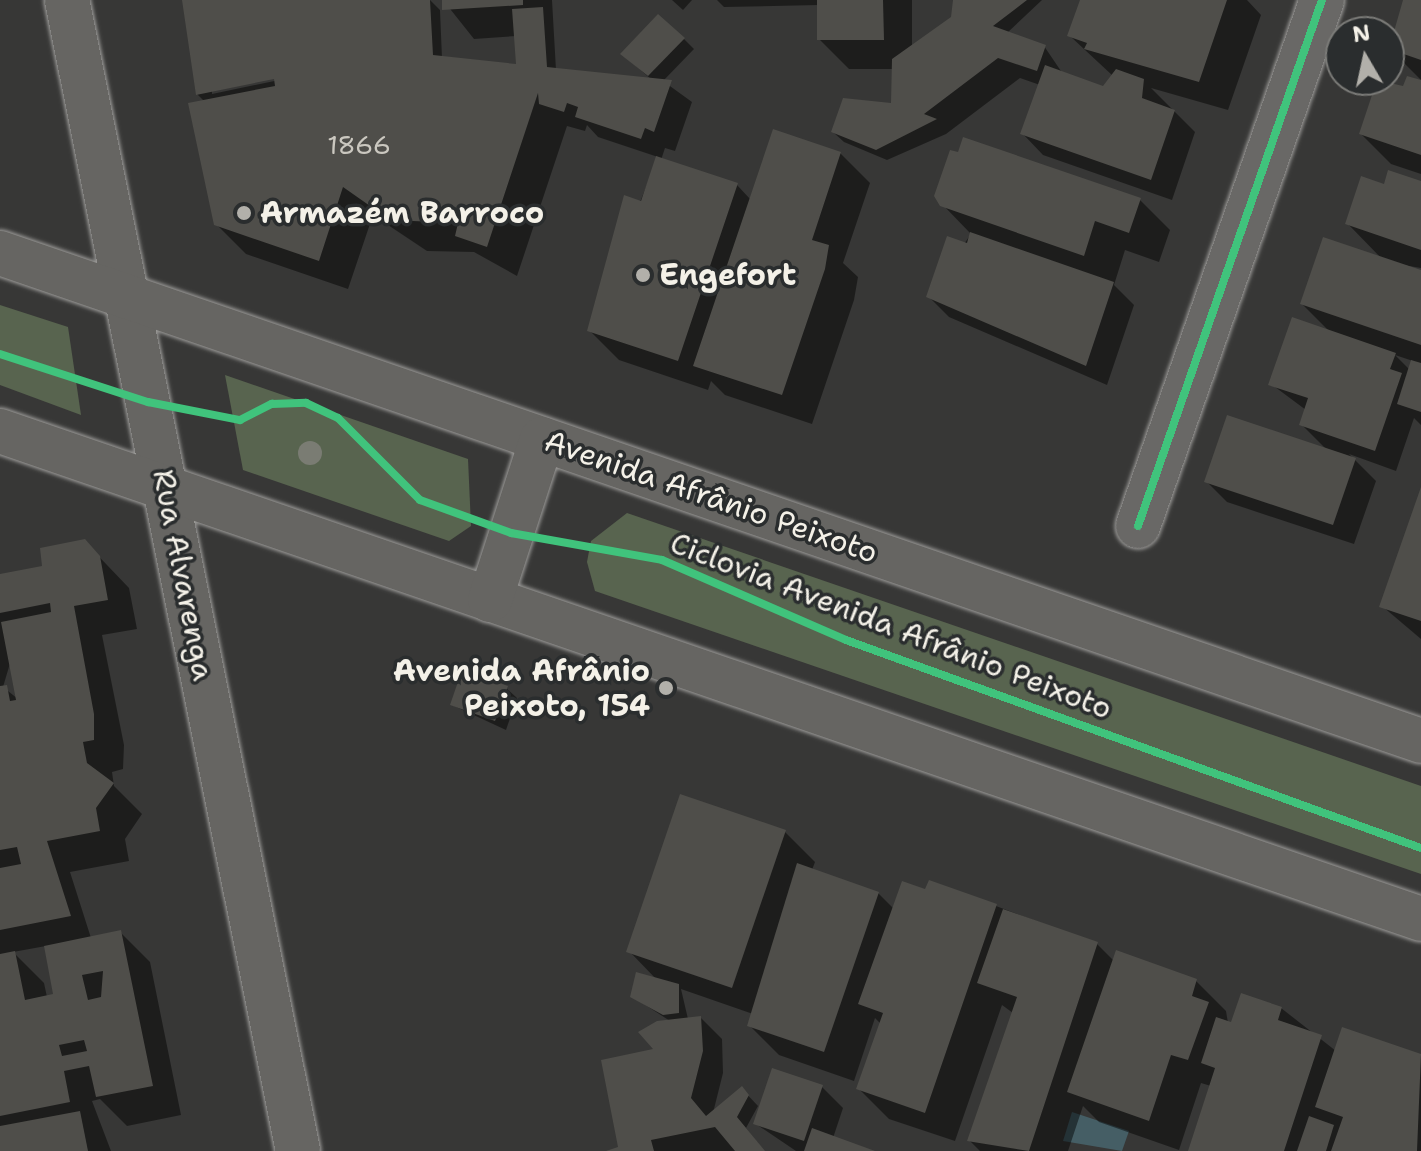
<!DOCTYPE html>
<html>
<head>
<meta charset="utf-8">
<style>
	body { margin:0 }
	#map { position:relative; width:1421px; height:1151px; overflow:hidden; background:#373736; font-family:"Shantell Sans",sans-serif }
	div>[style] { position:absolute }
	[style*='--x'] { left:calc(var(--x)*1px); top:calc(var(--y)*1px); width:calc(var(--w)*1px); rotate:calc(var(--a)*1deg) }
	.green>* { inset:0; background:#58644f }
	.water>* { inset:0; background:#455e65 }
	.shadow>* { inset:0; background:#0007 }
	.building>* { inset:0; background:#4f4e4a }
	.roads { filter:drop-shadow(0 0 2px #9d9c9a) drop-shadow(0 0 2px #9d9c9a) }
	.minor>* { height:44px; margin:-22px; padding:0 22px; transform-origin:22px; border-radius:22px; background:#696866 }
	.major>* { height:44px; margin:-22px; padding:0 22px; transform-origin:22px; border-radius:22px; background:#666562 }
	.cycleway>* { height:8px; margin:-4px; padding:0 4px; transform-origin:4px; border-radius:4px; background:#40c37c }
	.trees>* { width:24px; height:24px; margin:-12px; border-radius:50%; background:#7a7c73 }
	.dots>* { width:22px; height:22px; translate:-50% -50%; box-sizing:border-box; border:4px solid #2a2d2e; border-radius:50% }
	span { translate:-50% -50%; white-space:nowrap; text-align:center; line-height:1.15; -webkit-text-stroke:7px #2a2d2e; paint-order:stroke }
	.number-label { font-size:26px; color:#cbc8c0 }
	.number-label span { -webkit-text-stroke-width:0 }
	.poi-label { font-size:30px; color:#f4f1e8; font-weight:700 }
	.left { translate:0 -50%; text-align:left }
	.right { translate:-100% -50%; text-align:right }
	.street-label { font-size:30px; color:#f4f1e8 }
	.north { position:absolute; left:1325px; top:16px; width:80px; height:80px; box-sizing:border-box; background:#2a2d2e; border:2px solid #7b7b78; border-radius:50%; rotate:351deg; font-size:22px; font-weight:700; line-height:32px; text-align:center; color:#f4f1e8 }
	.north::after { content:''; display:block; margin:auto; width:28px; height:36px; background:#b2b0aa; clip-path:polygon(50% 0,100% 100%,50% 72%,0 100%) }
</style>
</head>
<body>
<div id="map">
	<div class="green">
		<i style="clip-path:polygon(0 305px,68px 327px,81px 415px,0 385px)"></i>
		<i style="clip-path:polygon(225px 375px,468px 459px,471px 526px,449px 541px,243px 470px)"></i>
		<i style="clip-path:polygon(627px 513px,1421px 786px,1421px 874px,595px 591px,587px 562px,591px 541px)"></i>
	</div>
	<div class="water">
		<i style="clip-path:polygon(1072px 1112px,1129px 1131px,1122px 1151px,1063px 1141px)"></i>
	</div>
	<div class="shadow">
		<i style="clip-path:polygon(evenodd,184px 0,430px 0,440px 10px,442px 58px,521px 66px,516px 36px,474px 39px,443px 0,552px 0,556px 70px,652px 80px,622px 54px,684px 39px,694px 49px,663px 81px,692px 102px,675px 151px,665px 148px,661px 160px,737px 185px,751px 200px,840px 153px,870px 183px,843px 263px,858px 277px,854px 300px,812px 424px,725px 395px,711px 381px,708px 390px,619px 360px,589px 330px,658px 157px,598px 137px,587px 125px,585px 131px,567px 126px,517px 276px,474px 252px,427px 251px,373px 215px,348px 289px,246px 254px,216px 224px,205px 102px,197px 94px,184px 0,283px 76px,284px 79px,212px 94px,212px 90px,283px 76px)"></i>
		<i style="clip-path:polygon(672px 0,692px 0,683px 10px)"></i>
		<i style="clip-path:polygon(717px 0,912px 0,912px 47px,953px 19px,955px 0,1042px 0,1007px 33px,1044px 46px,1063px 74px,1104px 88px,1113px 76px,1070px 36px,1082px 0,1247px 0,1261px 15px,1228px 110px,1151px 88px,1195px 132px,1172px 200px,1043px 155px,1023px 134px,1040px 85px,1020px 78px,946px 134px,887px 160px,844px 142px,833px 132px,893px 105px,894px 69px,849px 69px,819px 39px,819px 5px,724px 7px)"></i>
		<i style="clip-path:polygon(1405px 0,1421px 0,1421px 80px,1389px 48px)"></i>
		<i style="clip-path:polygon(1380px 80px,1404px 89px,1421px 83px,1421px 174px,1391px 164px,1361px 134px)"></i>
		<i style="clip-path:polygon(evenodd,1421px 183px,1421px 268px,1397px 264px,1421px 272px,1421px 425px,1414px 418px,1396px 471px,1349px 454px,1376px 481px,1354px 544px,1227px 502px,1206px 481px,1328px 451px,1301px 424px,1306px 410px,1271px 384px,1331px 333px,1302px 304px,1383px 260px,1347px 223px,1385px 187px,1421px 183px,1395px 355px,1413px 361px,1410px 370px,1395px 355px)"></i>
		<i style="clip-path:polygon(1140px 200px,1170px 230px,1159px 262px,1125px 250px,1114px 285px,1134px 305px,1107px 385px,949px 317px,928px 296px,971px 234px,942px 204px)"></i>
		<i style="clip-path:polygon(1421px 492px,1421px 639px,1382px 606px)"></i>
		<i style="clip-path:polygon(evenodd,85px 542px,129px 588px,137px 629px,102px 635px,124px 745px,123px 769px,112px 772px,114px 786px,142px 814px,125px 839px,129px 861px,70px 872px,91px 938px,120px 932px,150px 962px,181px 1115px,127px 1126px,100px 1099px,92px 1101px,111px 1151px,0 1151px,0 576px,45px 567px,85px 542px,11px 660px,18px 699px,3px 687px,11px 660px,85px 542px,46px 946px,55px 996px,47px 997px,44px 983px,13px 952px,46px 946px)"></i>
		<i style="clip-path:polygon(506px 688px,517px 698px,506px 730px,452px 705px)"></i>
		<i style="clip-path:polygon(785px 832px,815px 862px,812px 870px,878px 893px,894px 909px,996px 906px,1097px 944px,1114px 961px,1196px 981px,1226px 1011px,1228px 1023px,1281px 1008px,1336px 1051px,1343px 1029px,1421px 1056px,1421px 1151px,1190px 1151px,1211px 1086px,1201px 1083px,1179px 1150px,1099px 1122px,1083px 1106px,1068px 1151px,980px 1151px,969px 1140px,1013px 1013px,1002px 1005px,955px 1141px,889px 1119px,859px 1089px,881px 1024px,875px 1018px,854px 1081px,779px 1055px,749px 1025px,753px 1014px,681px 989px,688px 1019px,701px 1018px,722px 1039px,723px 1073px,713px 1113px,742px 1089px,758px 1106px,746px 1128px,764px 1151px,608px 1151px,620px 1149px,670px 1021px,633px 997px,657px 980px,629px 951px)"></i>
		<i style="clip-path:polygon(822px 1087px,843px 1108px,833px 1138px,871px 1151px,796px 1151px,756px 1124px)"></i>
	</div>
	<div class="building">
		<i style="clip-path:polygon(182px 0,430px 0,433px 55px,516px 64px,512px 9px,543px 7px,547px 67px,672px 80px,654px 132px,645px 128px,641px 139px,575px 117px,578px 107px,567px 103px,564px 112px,539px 104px,538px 93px,487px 247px,455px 236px,458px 223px,390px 220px,343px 187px,319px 261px,214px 225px,188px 103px,275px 86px,274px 79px,196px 95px)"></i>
		<i style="clip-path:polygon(442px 0,523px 0,523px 5px,442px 10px)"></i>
		<i style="clip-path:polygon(817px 0,883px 0,884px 40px,817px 40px)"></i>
		<i style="clip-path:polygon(953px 0,1027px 0,993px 26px,1046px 45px,1037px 71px,998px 58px,924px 114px,937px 119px,876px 150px,831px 132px,843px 98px,891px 103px,892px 59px,951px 17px)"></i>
		<i style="clip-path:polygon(1080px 0,1227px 0,1199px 82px,1084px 49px,1087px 43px,1067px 36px)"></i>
		<i style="clip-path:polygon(1403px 0,1421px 0,1421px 60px,1389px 49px)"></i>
		<i style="clip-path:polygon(658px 14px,685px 38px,648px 76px,620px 54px)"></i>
		<i style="clip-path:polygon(1045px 65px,1103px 86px,1116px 69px,1144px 79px,1142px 98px,1175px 110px,1151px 180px,1020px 134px)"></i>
		<i style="clip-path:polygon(1407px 76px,1421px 80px,1421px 155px,1359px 134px,1377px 80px,1403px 86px)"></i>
		<i style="clip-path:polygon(773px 129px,841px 152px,812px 240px,829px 245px,825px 269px,782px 395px,693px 366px)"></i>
		<i style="clip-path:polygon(963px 137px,1141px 198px,1129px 233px,1095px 221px,1084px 256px,940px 206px,934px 196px,950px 150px,958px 152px)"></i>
		<i style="clip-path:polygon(656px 156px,738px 183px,678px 361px,587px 331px,624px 195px,641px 201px)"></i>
		<i style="clip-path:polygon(1388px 170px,1421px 181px,1421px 250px,1345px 224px,1361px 176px,1384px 184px)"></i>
		<i style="clip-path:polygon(970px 232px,1114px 282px,1086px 366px,926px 297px,947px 236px,967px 243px)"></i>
		<i style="clip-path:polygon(1323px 237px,1421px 270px,1421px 345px,1300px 304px)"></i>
		<i style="clip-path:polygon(1292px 317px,1396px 353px,1390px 369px,1402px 373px,1375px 451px,1299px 425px,1308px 398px,1268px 385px)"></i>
		<i style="clip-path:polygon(1411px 360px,1421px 363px,1421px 412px,1397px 404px)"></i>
		<i style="clip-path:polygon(1227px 415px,1356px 458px,1333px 525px,1204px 482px)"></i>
		<i style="clip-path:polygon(1421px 487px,1421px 621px,1379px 607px)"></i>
		<i style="clip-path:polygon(85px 539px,100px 556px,108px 600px,74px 606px,94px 714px,94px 740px,83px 742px,87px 763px,114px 783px,96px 808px,100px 831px,47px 841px,71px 916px,0 930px,0 868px,21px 864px,17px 847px,0 850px,0 686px,7px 685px,10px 701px,16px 700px,1px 622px,51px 612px,50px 603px,0 613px,0 574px,42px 566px,40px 548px)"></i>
		<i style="clip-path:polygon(462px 670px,508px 686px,495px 721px,450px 705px)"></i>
		<i style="clip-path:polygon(680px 794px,786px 830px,732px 988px,626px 952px)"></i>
		<i style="clip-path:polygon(797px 863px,879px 892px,824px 1052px,747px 1026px)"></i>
		<i style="clip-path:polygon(929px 880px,997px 904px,925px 1113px,856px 1089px,883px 1013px,858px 1004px,902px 881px,925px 889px)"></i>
		<i style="clip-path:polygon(1003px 909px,1098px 942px,1029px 1151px,967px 1141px,1017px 997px,977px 983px)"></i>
		<i style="clip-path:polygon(evenodd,121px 930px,153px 1086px,96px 1097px,89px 1066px,64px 1071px,70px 1102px,0 1116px,0 954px,15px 951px,25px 1000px,53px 994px,44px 946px,121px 930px,103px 971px,101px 997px,88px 1000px,82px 975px,103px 971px,121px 930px,84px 1040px,87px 1051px,62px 1056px,59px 1045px,84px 1040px)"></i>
		<i style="clip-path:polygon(1116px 950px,1197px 979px,1192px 996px,1209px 1002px,1188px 1060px,1171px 1055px,1149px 1121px,1067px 1092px)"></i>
		<i style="clip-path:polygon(636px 972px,679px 984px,679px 1013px,663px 1015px,630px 997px)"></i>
		<i style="clip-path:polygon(1241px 993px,1282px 1007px,1278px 1020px,1322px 1035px,1284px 1151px,1188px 1151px,1215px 1068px,1201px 1063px,1216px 1017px,1231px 1022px)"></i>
		<i style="clip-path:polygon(701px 1016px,703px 1051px,691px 1098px,706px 1116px,742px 1086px,749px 1095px,737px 1117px,765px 1151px,735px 1151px,715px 1127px,651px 1140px,654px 1151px,606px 1151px,618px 1147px,601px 1060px,653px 1049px,638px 1032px,657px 1021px)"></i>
		<i style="clip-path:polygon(1342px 1027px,1421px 1054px,1417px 1151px,1331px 1151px,1343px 1117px,1315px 1107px)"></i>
		<i style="clip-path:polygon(772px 1068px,823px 1085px,804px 1141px,753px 1124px)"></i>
		<i style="clip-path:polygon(80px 1111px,88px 1151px,0 1151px,0 1126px)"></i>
		<i style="clip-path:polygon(1309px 1116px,1334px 1125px,1326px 1151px,1297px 1151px)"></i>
		<i style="clip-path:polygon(812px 1128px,875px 1151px,804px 1151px)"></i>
	</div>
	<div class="roads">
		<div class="minor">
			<i style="--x:1138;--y:526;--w:557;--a:-70.72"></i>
		</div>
		<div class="major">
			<i style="--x:67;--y:0;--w:1174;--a:78.65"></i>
			<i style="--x:0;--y:253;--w:1502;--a:18.95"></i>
			<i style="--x:0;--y:431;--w:1502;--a:18.95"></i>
			<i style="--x:490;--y:600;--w:169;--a:-72.1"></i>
		</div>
	</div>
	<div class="cycleway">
		<i style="--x:0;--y:354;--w:156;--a:18"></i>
		<i style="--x:148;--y:402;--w:94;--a:11.1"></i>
		<i style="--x:240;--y:420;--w:36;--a:-27"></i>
		<i style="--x:272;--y:404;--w:34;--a:-2"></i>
		<i style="--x:306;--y:403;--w:35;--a:25"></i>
		<i style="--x:338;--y:418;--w:116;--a:45"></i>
		<i style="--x:420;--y:500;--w:97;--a:19.9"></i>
		<i style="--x:511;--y:533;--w:153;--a:10.1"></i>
		<i style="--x:662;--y:560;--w:201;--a:23.5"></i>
		<i style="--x:846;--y:640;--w:611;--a:19.89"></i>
		<i style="--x:1138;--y:526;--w:557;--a:-70.72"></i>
	</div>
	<div class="trees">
		<i style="left:310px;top:453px"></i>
	</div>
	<div class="dots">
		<i style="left:244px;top:213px;background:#b2b0aa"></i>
		<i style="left:643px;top:275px;background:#b2b0aa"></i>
		<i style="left:666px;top:688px;background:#b2b0aa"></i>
	</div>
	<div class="number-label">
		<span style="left:359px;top:145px">1866</span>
	</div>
	<div class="poi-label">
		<span class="left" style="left:260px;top:213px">Armazém Barroco</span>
		<span class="left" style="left:659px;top:275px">Engefort</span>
		<span class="right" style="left:650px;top:688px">Avenida Afrânio<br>Peixoto, 154</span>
	</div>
	<div class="street-label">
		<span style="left:711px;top:497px;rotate:19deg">Avenida Afrânio Peixoto</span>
		<span style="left:183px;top:575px;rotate:79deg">Rua Alvarenga</span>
		<span style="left:891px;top:626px;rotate:21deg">Ciclovia Avenida Afrânio Peixoto</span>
	</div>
	<div class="north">N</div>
</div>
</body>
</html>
